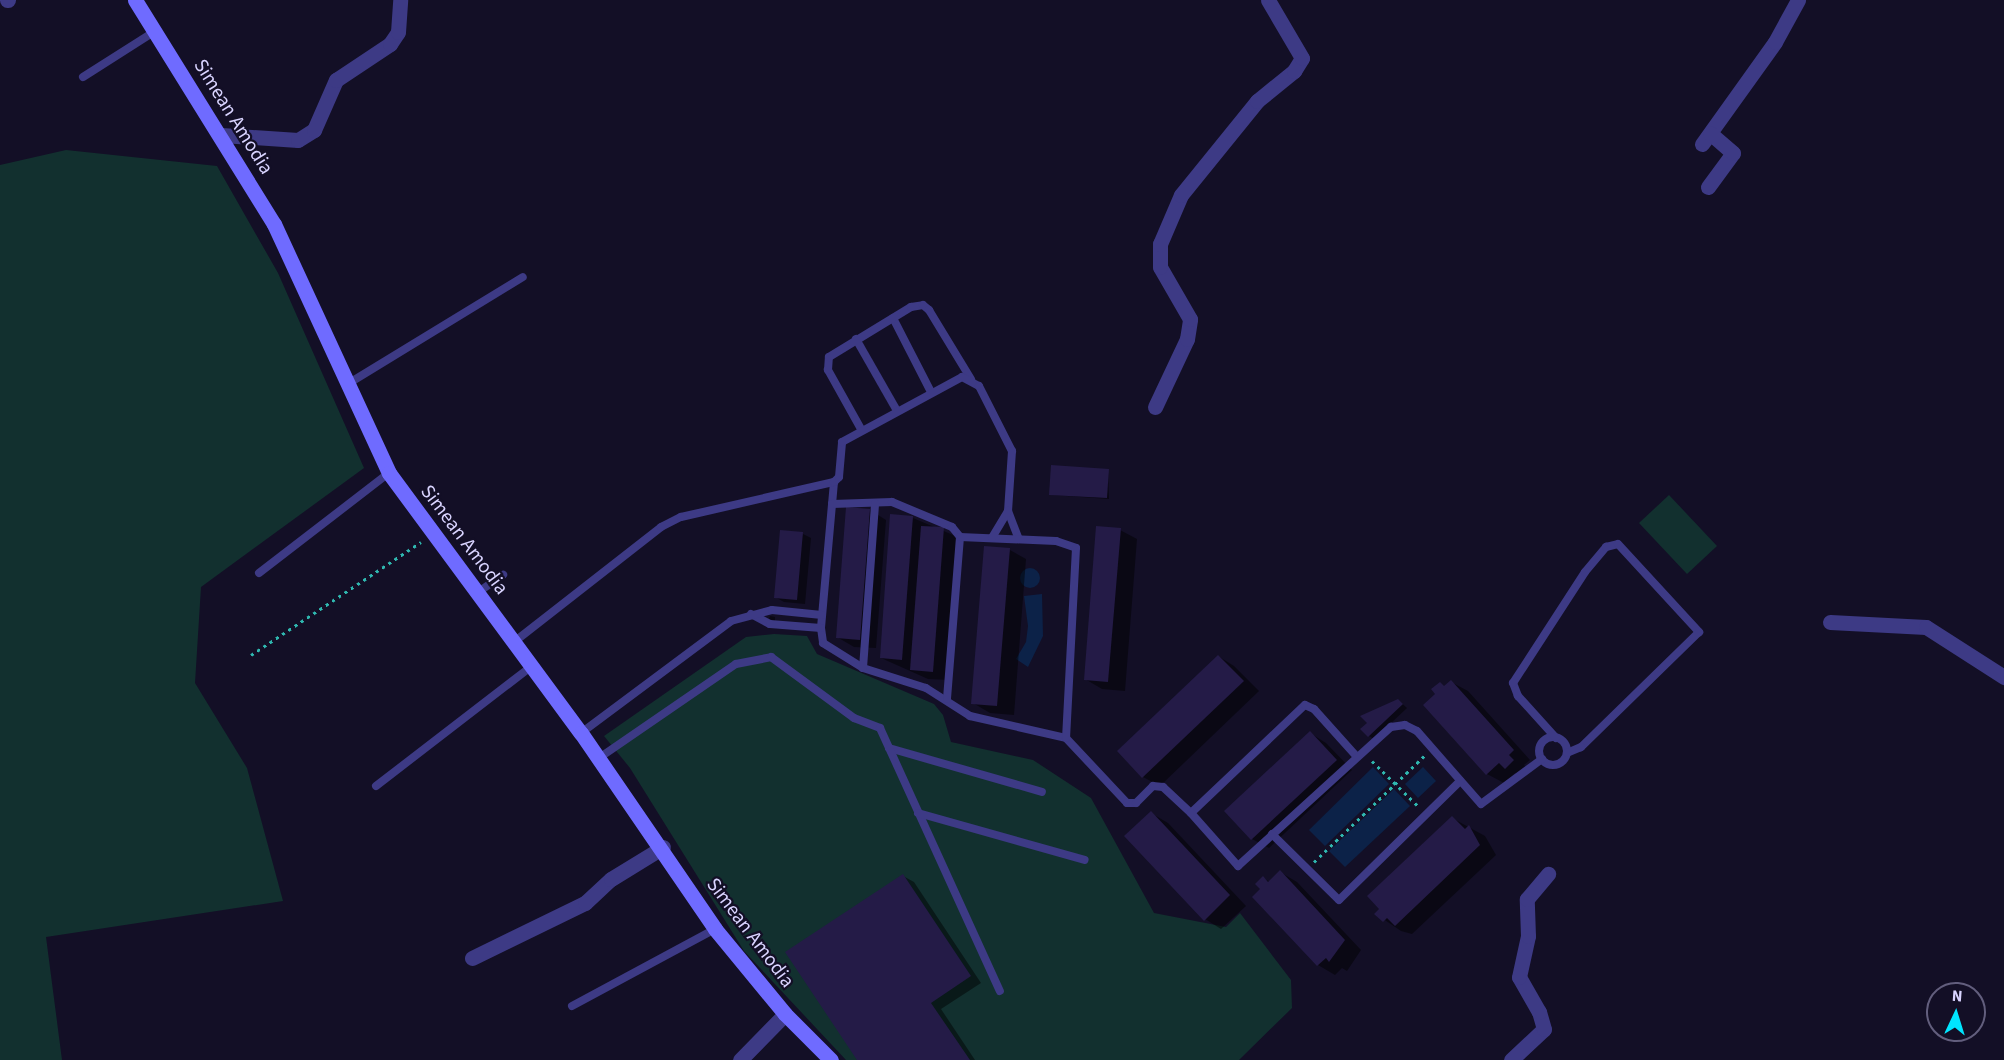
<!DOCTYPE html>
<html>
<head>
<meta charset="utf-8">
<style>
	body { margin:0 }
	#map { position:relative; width:2004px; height:1060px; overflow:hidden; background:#130f26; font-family:"Source Sans 3",sans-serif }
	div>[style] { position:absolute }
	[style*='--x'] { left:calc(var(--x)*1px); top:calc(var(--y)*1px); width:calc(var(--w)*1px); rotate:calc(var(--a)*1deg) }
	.green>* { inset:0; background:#12302f }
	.water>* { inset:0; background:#0c2248 }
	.round { border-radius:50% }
	.shadow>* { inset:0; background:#0007 }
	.building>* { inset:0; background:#241b47 }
	.path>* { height:3px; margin-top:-1.5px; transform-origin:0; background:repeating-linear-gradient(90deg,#2fb8b0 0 3px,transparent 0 7.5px) }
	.lane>* { height:8px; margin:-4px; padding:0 4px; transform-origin:4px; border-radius:4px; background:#3d3a85 }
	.lane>.ring { margin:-4px; padding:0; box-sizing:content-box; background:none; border:8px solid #3d3a85; border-radius:50% }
	.street>* { height:15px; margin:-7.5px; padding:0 7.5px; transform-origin:7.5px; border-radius:7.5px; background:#3d3a85 }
	.secondary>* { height:15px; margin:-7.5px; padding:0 7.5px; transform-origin:7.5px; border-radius:7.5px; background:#6f6bff }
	span { translate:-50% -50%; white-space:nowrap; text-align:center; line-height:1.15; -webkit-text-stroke:4.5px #130f26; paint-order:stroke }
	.street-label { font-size:20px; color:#d9d4ff }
	.north { position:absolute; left:1926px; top:982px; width:60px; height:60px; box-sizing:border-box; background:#130f26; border:2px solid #625e7d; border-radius:50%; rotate:4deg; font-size:16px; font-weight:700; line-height:24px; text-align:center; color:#d9d4ff }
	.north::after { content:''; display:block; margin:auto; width:21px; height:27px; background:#00e5ff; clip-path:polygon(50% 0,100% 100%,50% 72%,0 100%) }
</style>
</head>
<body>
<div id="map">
	<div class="green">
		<i style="clip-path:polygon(66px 150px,217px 166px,278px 273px,364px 468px,201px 587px,195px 683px,247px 768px,283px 901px,46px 937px,62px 1060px,0 1060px,0 165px)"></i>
		<i style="clip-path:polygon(1669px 495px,1717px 546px,1687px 574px,1639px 523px)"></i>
		<i style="clip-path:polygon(774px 634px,807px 636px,817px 654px,934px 704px,943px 715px,951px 742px,1033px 760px,1091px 798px,1154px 913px,1226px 927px,1240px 913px,1291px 980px,1292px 1008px,1239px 1060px,846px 1060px,744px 951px,630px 768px,604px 736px,746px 637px)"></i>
	</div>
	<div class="water">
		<i class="round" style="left:1020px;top:568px;width:20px;height:20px"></i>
		<i style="clip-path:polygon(1042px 594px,1043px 636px,1028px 667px,1016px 659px,1026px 642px,1028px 626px,1024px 596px)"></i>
		<i style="clip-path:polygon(1373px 767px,1389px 784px,1325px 846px,1309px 830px)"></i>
		<i style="clip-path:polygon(1423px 767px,1436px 781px,1418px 798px,1405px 784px)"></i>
		<i style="clip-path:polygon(1394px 789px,1410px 806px,1345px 867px,1329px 851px)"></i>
	</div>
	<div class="shadow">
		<i style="clip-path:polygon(1108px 470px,1109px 499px,1052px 495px)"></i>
		<i style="clip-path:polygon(870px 510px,886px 520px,876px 648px,854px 647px,837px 637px)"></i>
		<i style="clip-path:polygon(913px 518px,960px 538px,949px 680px,928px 679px,881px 658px)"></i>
		<i style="clip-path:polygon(1120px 530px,1137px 539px,1125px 691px,1102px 689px,1085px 679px)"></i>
		<i style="clip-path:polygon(803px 534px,811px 538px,805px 604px,784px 602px,775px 597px)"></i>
		<i style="clip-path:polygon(1010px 550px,1026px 559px,1014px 715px,990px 713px,973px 703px)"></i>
		<i style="clip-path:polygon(770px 616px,775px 617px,775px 621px,769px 619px)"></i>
		<i style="clip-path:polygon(1218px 656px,1234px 666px,1259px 691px,1160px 786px,1143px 777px)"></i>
		<i style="clip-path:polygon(1451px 682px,1468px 691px,1530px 760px,1524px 765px,1529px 770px,1522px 777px,1515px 773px,1504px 783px,1487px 774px,1425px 705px,1438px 694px,1440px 684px,1445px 687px)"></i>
		<i style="clip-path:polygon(1398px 700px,1407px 708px,1374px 739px,1369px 736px)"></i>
		<i style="clip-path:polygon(1310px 733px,1326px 743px,1352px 770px,1269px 848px,1252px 839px)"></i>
		<i style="clip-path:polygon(1151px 813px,1168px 823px,1246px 906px,1221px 929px,1205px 919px)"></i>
		<i style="clip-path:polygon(1452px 818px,1485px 836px,1496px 855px,1412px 934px,1401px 931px,1376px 914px)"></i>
		<i style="clip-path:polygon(1280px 872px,1297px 882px,1361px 950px,1347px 971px,1342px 968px,1335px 975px,1318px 965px,1254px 897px,1262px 889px,1263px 878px,1270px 882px)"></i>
		<i style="clip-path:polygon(903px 876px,914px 882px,981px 983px,941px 1009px,975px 1060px,859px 1060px)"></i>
	</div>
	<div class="building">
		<i style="clip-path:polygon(1051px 465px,1109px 469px,1107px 498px,1049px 495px)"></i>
		<i style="clip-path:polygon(846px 507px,870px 509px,860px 640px,836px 638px)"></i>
		<i style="clip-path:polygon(890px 514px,913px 516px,902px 660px,880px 658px)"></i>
		<i style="clip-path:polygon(921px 526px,944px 527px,933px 672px,910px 670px)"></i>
		<i style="clip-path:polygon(1096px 526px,1121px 528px,1108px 682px,1084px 680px)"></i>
		<i style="clip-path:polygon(780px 530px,803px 532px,797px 600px,774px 598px)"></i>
		<i style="clip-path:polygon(984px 546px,1010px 548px,997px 706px,971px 704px)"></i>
		<i style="clip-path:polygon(1218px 655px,1244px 681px,1142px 778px,1117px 751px)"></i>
		<i style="clip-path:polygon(1451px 680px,1514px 750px,1509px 755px,1514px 760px,1505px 769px,1499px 763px,1486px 775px,1423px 705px,1435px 694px,1431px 689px,1440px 682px,1444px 686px)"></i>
		<i style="clip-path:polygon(1398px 699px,1403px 704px,1368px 737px,1360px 729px,1367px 723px,1360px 716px)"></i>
		<i style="clip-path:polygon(1310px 731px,1337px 760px,1251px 840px,1224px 811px)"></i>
		<i style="clip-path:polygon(1151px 811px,1230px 895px,1204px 921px,1124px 836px)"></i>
		<i style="clip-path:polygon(1452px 816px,1465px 829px,1469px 825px,1480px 845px,1395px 926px,1387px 918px,1383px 922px,1374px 914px,1379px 909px,1367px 896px)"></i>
		<i style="clip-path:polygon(1280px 870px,1345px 940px,1329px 962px,1326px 958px,1317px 966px,1252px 897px,1260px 889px,1255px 884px,1263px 876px,1268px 882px)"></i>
		<i style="clip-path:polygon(903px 874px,971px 976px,931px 1003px,970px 1060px,857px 1060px,785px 952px)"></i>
	</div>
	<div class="path">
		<i style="--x:251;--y:655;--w:204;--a:-33.6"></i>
		<i style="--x:1372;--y:761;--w:66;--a:44.4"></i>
		<i style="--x:1314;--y:862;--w:153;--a:-43.9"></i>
	</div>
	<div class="lane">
		<i style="--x:83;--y:77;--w:84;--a:-32.4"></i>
		<i style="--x:893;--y:318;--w:83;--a:62.8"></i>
		<i style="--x:856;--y:339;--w:83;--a:60.3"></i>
		<i style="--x:346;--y:385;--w:207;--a:-31.4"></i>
		<i style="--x:861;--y:429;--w:68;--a:-119.2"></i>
		<i style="--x:828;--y:370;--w:13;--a:-86"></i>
		<i style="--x:829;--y:357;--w:96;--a:-31.4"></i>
		<i style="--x:911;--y:307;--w:12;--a:-9"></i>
		<i style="--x:923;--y:305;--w:8;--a:40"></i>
		<i style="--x:929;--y:310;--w:81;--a:58.7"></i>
		<i style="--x:834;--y:482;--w:147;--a:95.1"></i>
		<i style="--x:821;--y:628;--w:15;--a:82"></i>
		<i style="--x:823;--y:643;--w:47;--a:32"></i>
		<i style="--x:863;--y:668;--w:66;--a:17.6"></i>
		<i style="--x:926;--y:688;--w:52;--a:32.5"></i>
		<i style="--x:970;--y:716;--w:98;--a:12.9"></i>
		<i style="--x:1066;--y:738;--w:89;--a:46.8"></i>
		<i style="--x:1127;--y:803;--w:9;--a:0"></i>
		<i style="--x:1136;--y:803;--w:24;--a:-45"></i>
		<i style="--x:1153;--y:786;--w:10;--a:6"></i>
		<i style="--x:1163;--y:787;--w:38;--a:43"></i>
		<i style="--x:1191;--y:813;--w:157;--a:-43.5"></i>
		<i style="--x:1305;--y:705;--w:10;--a:24"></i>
		<i style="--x:1314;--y:709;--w:64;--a:48.1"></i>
		<i style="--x:832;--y:504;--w:60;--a:-1.9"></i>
		<i style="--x:892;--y:502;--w:65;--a:22.6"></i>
		<i style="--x:952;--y:527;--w:13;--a:51"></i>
		<i style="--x:960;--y:537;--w:162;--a:94.6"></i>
		<i style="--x:1008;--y:511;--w:30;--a:69"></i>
		<i style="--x:960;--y:537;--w:96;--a:2.4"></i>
		<i style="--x:1056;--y:541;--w:21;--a:19"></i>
		<i style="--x:1076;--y:548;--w:190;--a:93"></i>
		<i style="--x:259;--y:573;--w:164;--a:-37.6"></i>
		<i style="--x:477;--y:593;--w:32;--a:-35"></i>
		<i style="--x:751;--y:614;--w:21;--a:28"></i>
		<i style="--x:770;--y:624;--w:51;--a:4.5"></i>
		<i style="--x:514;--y:642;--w:187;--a:-38"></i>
		<i style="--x:661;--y:527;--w:22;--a:-27"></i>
		<i style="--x:681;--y:517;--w:157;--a:-12.9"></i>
		<i style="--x:834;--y:482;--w:7;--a:-45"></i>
		<i style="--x:839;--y:477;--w:35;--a:-85"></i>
		<i style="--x:842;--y:442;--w:136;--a:-28.4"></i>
		<i style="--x:962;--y:377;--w:19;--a:28"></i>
		<i style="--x:979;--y:386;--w:73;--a:63.1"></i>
		<i style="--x:1012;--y:451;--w:60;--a:93.8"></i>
		<i style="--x:1008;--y:511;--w:31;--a:121"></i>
		<i style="--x:863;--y:668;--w:165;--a:-85.8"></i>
		<i style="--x:581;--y:733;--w:187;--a:-36.7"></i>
		<i style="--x:731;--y:621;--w:42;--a:-15"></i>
		<i style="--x:772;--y:610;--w:50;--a:5.7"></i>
		<i class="ring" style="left:1539px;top:737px;width:20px;height:20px"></i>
		<i style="--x:1556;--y:738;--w:57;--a:-132.1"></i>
		<i style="--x:1518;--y:696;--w:14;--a:-111"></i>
		<i style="--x:1513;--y:683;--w:132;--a:-57"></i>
		<i style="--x:1585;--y:572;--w:33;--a:-50"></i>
		<i style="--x:1606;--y:547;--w:12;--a:-14"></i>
		<i style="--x:1618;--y:544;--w:120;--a:47.4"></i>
		<i style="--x:1699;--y:632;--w:165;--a:135.7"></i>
		<i style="--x:1581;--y:747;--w:15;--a:157"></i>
		<i style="--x:889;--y:748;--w:159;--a:16"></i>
		<i style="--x:599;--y:758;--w:166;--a:-34.5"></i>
		<i style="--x:736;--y:664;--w:36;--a:-11"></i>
		<i style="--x:771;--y:657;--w:103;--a:36.3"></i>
		<i style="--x:854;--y:718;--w:28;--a:21"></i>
		<i style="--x:880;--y:728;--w:289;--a:65.5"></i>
		<i style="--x:376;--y:786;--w:197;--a:-37.6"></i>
		<i style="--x:918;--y:813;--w:173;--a:15.7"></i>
		<i style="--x:1191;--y:813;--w:71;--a:48.4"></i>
		<i style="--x:1238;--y:866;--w:207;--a:-42.3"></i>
		<i style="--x:1391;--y:727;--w:14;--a:-8"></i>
		<i style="--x:1405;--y:725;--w:13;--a:27"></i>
		<i style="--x:1417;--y:731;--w:97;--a:48.8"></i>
		<i style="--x:1481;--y:804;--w:76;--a:-36.4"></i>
		<i style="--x:1272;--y:834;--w:94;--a:44.6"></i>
		<i style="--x:1339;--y:900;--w:170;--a:-44.5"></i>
		<i style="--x:572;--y:1006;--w:162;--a:-28.3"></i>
	</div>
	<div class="street">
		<i style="--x:7;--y:0;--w:1;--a:0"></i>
		<i style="--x:221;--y:135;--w:77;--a:3.7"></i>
		<i style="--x:298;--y:140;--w:19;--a:-32"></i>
		<i style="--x:314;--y:130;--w:55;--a:-66.3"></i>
		<i style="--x:336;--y:80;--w:65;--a:-33.7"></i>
		<i style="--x:390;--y:44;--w:14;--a:-56"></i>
		<i style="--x:398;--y:32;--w:32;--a:-86"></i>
		<i style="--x:1702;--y:144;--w:125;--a:-54.4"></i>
		<i style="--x:1775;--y:42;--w:48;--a:-61.3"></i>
		<i style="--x:1708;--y:187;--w:42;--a:-53.7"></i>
		<i style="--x:1733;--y:153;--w:30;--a:-139"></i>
		<i style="--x:1155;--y:407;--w:75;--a:-64.8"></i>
		<i style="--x:1187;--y:339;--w:20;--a:-81"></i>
		<i style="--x:1190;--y:319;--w:60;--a:-120"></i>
		<i style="--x:1160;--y:267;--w:23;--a:-90"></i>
		<i style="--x:1160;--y:244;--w:53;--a:-66.8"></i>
		<i style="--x:1181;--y:195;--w:121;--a:-51"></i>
		<i style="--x:1257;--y:101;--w:48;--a:-39"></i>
		<i style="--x:1294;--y:71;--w:15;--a:-58"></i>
		<i style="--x:1302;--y:58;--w:67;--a:-120.4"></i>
		<i style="--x:1830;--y:622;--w:96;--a:3"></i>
		<i style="--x:1926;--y:627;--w:93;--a:32.7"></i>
		<i style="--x:472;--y:958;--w:126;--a:-26"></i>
		<i style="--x:585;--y:903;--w:35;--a:-43"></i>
		<i style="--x:611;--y:879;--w:61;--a:-31.6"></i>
		<i style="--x:740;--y:1060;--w:64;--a:-45.6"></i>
		<i style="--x:1511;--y:1060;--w:45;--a:-43.2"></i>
		<i style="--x:1544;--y:1029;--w:18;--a:-106"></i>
		<i style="--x:1539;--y:1012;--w:40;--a:-119.7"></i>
		<i style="--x:1519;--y:977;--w:42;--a:-77.6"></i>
		<i style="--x:1528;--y:936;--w:37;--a:-92"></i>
		<i style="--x:1527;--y:899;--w:33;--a:-50"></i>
	</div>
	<div class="secondary">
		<i style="--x:135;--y:0;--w:264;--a:58.2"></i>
		<i style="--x:274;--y:224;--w:274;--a:65.2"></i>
		<i style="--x:389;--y:473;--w:323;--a:53.6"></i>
		<i style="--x:581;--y:733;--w:237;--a:55.6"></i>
		<i style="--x:715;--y:929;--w:110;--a:50.5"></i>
		<i style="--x:785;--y:1014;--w:65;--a:45"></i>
	</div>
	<div class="street-label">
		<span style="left:233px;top:117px;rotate:58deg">Simean Amodia</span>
		<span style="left:464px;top:540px;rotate:53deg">Simean Amodia</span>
		<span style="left:750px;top:933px;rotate:53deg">Simean Amodia</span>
	</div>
	<div class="north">N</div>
</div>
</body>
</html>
